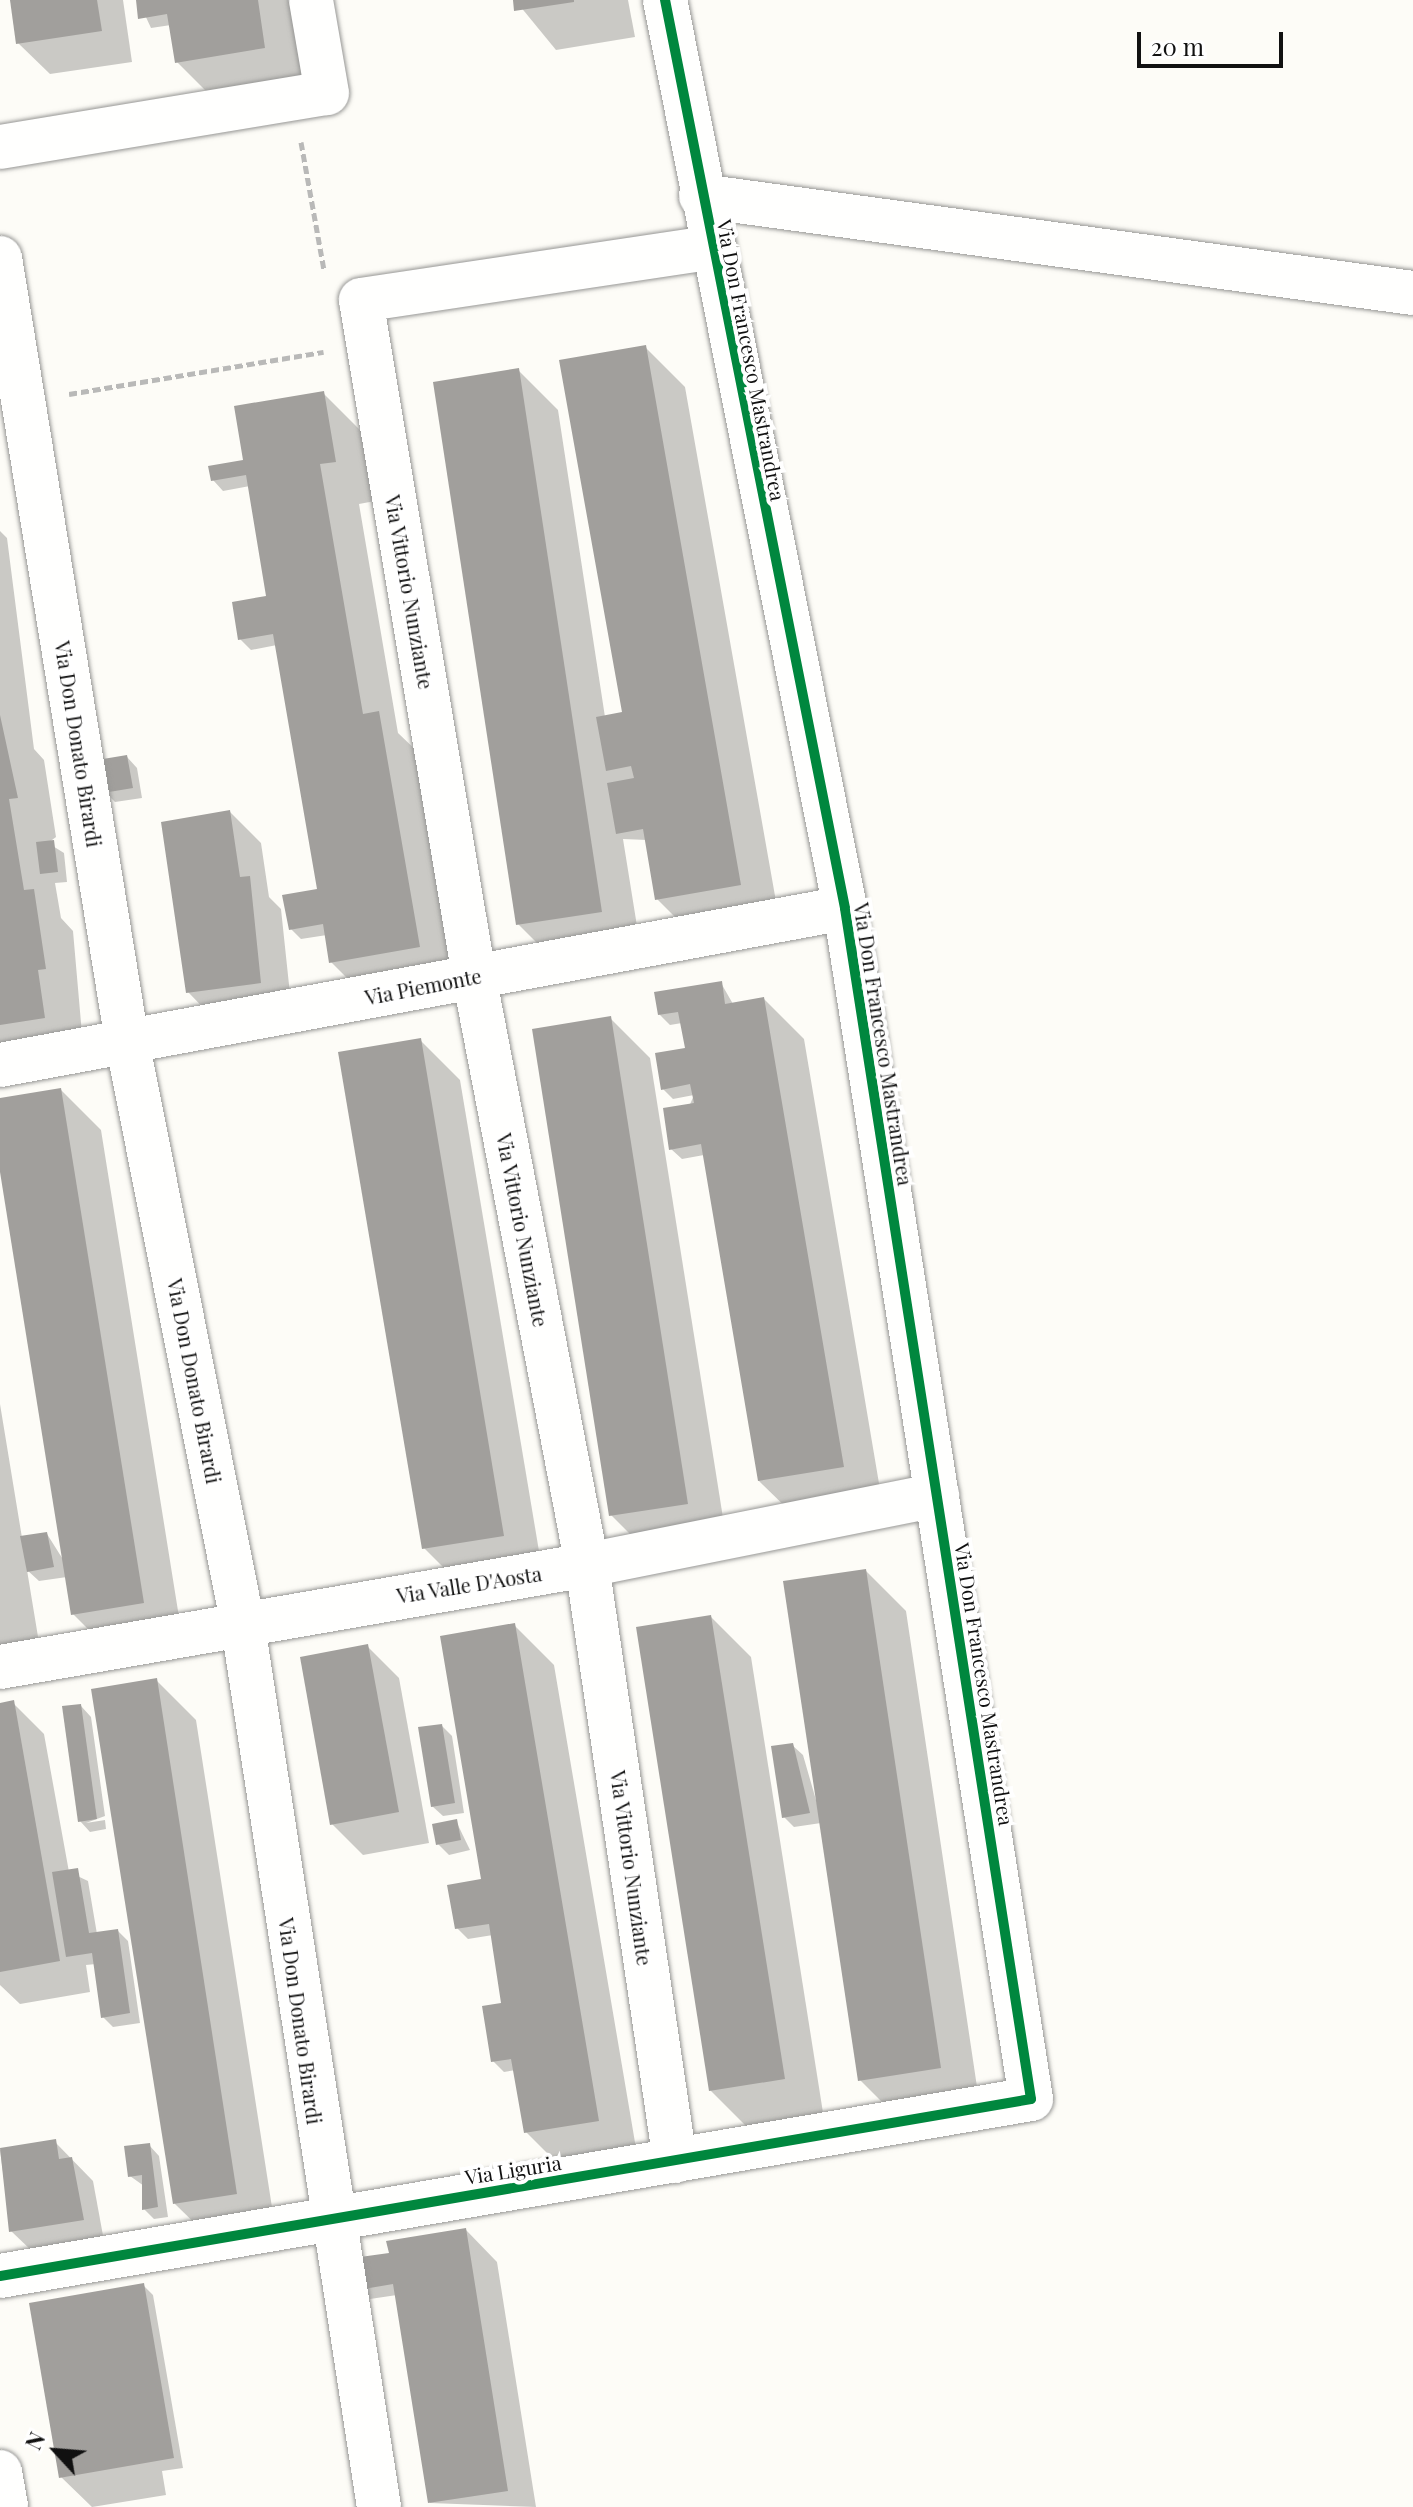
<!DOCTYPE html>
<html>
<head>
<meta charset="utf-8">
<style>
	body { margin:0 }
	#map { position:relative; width:1413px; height:2507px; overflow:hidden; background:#fdfcf7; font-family:"Playfair Display",serif }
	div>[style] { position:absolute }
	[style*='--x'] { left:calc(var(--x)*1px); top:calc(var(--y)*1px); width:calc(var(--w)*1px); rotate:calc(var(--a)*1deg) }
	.shadow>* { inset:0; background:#0003 }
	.building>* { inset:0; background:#a19f9c }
	.path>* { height:5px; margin-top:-2.5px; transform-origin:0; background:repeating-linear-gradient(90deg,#b9b9b8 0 8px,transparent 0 12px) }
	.roads { filter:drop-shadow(0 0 2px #979795) drop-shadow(0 0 2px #979795) }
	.street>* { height:44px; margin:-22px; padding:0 22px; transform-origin:22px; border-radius:22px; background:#fffffe }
	.cycleway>* { height:10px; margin:-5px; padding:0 5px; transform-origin:5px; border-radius:5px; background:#00873e }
	span { translate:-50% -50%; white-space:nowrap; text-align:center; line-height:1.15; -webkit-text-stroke:8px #fff; paint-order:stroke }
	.street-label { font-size:20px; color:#111 }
	.north { position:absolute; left:16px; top:2411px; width:80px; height:80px; -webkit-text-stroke:6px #fff; paint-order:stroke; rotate:296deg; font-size:22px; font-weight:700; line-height:32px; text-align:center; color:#111 }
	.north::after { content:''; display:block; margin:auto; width:28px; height:36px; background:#111; clip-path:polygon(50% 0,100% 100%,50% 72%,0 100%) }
	.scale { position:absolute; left:1137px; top:32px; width:146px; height:36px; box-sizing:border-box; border:4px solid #111; border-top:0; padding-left:10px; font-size:24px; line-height:28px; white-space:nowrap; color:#111; -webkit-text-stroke:6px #fff; paint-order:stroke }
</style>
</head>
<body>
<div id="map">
	<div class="shadow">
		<i style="clip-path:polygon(12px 0,123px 0,132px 62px,50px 74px,18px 43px)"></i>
		<i style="clip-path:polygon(138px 0,289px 0,304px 87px,217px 102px,177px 62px,171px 25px,151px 28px)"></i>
		<i style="clip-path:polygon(515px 0,628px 0,635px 37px,556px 50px)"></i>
		<i style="clip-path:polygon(645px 347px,685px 387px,780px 924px,697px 939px,657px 899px,647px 840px,623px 839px,641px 951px,558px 964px,518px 924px,518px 370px,558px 410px,605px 717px,625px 718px)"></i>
		<i style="clip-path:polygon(323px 393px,363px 433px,375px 501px,359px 504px,398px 733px,419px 753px,459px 986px,371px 1002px,331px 962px,327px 935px,301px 939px,291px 929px,320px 895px,277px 645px,251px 650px,240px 639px,270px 602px,250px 486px,223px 491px,213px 480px,246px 462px)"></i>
		<i style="clip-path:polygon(0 531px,7px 538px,34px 749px,44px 760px,56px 837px,48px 843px,64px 853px,67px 882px,55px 883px,61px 918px,73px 931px,84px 1057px,0 1048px)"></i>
		<i style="clip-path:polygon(127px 757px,137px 768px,142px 798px,115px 802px,105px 792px)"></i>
		<i style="clip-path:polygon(230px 812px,261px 843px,269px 897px,281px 909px,292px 1013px,219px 1024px,188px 992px)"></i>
		<i style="clip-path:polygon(721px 983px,733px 1004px,764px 999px,804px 1039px,883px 1507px,799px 1520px,759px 1481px,704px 1155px,682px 1159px,671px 1149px,694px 1095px,673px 1099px,663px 1089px,687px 1050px,682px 1023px,670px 1025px,659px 1014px)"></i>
		<i style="clip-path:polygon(610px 1018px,650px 1058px,727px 1543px,651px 1555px,611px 1515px)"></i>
		<i style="clip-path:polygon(420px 1040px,460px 1080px,543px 1575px,464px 1588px,424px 1548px)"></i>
		<i style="clip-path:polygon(61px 1090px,101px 1130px,183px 1642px,113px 1654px,73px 1614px,67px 1577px,39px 1581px,27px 1570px,43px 1667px,0 1674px,0 1404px,25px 1556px,47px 1534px,64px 1561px,0 1162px,0 1100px)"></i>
		<i style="clip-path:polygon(866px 1571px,906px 1611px,980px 2107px,900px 2120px,860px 2080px,821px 1823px,794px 1827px,784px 1817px,792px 1745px,803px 1755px,820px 1814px)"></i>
		<i style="clip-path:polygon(711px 1617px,751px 1657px,824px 2119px,750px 2130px,710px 2090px)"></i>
		<i style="clip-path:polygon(514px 1625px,554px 1665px,638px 2160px,566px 2172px,526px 2132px,516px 2070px,504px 2072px,493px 2061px,505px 2010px,493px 1935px,468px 1939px,457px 1928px,484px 1886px)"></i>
		<i style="clip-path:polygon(367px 1646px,399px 1678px,429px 1843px,363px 1855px,332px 1824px)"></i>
		<i style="clip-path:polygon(156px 1680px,196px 1720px,276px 2233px,215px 2243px,175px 2204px)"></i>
		<i style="clip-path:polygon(13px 1703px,44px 1734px,69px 1872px,88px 1881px,97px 1934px,118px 1931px,128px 1941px,140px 2023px,113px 2027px,103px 2017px,96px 1964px,86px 1965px,90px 1992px,20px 2004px,0 1985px,0 1705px)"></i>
		<i style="clip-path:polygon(81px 1706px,91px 1717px,105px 1816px,86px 1823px,105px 1820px,106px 1829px,90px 1832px,80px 1821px)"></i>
		<i style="clip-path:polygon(442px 1726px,452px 1736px,464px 1813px,443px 1816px,432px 1806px)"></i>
		<i style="clip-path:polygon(456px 1821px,470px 1850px,449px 1855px,438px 1844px)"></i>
		<i style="clip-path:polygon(55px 2142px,93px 2181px,104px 2241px,33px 2252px,11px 2231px,0 2150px)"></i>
		<i style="clip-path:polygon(149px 2145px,159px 2156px,168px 2217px,154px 2219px,144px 2209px,144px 2186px,130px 2176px)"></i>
		<i style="clip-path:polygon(466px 2230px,497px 2262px,536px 2507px,430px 2503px,397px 2295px,370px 2299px,360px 2289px,390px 2254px)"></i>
		<i style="clip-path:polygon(143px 2285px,153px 2295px,183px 2468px,162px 2471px,166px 2495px,92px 2507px,61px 2477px)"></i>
	</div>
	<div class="building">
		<i style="clip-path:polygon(10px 0,97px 0,102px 31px,16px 44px)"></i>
		<i style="clip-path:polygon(136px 0,258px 0,265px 48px,175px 63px,167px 14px,138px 19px)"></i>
		<i style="clip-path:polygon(513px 0,574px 0,574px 2px,514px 11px)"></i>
		<i style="clip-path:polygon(646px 345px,741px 885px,655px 900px,643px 829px,616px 834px,607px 783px,634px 778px,631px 766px,606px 771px,596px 717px,622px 712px,559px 360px)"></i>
		<i style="clip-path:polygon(519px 368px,602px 912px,516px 925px,433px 382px)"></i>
		<i style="clip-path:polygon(324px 391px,336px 462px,320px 464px,363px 714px,379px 711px,420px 947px,329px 963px,323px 924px,289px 930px,282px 895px,317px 889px,273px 634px,238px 640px,232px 602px,266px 596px,246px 475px,211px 481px,208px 466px,243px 460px,234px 406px)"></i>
		<i style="clip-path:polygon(0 715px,18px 798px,9px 799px,24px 890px,34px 889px,46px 969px,38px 970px,45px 1018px,0 1025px)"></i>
		<i style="clip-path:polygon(127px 755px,133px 788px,103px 793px,97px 760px)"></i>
		<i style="clip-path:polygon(230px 810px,240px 877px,250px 876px,261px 983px,186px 993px,161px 822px)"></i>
		<i style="clip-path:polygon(54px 840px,58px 872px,40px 874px,36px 842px)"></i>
		<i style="clip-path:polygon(722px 981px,725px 1004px,764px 997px,844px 1467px,758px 1481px,701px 1144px,669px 1150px,663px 1108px,694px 1103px,690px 1084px,661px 1090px,655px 1053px,685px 1048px,678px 1012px,658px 1015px,654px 992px)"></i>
		<i style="clip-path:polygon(611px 1016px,688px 1504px,609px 1516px,532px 1029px)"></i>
		<i style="clip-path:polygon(421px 1038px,504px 1536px,422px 1549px,338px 1052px)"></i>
		<i style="clip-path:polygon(61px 1088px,144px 1603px,71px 1615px,0 1172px,0 1098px)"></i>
		<i style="clip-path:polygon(47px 1532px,54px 1567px,27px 1572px,20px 1536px)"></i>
		<i style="clip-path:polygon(866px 1569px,941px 2068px,858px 2081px,783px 1581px)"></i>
		<i style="clip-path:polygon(711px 1615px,785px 2079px,709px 2091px,636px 1627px)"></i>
		<i style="clip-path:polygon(515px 1623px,599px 2121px,524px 2133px,511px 2059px,491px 2062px,482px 2006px,501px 2003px,489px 1924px,455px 1929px,447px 1885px,481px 1879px,440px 1636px)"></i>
		<i style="clip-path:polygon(368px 1644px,399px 1812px,330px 1825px,300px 1657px)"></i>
		<i style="clip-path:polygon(157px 1678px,237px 2194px,173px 2204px,91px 1689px)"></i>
		<i style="clip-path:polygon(14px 1700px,60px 1961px,0 1972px,0 1703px)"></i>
		<i style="clip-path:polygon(81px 1704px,97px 1819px,78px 1822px,62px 1706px)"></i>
		<i style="clip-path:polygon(442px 1724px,455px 1803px,431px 1807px,418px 1727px)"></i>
		<i style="clip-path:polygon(793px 1743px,810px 1813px,782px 1818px,771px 1746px)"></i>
		<i style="clip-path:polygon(457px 1819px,461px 1840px,436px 1845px,432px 1824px)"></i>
		<i style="clip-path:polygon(78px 1868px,89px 1933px,118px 1929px,130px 2013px,101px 2018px,92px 1953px,66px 1957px,52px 1872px)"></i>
		<i style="clip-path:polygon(56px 2139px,59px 2159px,72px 2157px,84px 2220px,9px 2232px,0 2148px)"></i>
		<i style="clip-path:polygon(150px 2143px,158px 2207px,142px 2210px,142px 2175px,128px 2177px,124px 2146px)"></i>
		<i style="clip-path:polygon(466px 2228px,508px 2491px,428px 2503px,393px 2284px,358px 2290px,353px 2258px,389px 2253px,386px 2241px)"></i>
		<i style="clip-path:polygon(144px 2283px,174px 2458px,59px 2478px,29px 2303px)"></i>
	</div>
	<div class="path">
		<i style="--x:301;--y:142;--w:130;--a:79.8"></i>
		<i style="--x:69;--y:394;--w:258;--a:-9.4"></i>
	</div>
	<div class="roads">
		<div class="street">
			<i style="--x:0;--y:147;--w:331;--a:-9.4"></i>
			<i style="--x:327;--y:93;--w:94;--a:-99.8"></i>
			<i style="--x:701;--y:196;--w:719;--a:7.76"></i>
			<i style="--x:0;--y:258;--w:793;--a:80.79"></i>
			<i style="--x:127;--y:1041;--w:590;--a:78.77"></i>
			<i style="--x:242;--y:1620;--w:898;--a:81.22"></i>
			<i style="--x:0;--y:1065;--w:859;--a:-10.53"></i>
			<i style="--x:0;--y:1667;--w:596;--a:-9.86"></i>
			<i style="--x:587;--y:1565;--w:357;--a:-11.3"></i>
			<i style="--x:675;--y:2161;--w:602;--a:-98.4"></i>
			<i style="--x:587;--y:1565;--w:600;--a:-100.86"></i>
			<i style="--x:474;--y:976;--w:685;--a:-99.49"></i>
			<i style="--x:361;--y:300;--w:353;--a:-8.5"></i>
			<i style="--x:0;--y:2276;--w:1046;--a:-9.74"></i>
			<i style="--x:1031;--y:2099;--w:1205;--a:-98.88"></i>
			<i style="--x:845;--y:908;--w:926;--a:-101.21"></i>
			<i style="--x:0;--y:2472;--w:36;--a:80"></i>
		</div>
	</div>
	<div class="cycleway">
		<i style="--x:0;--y:2276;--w:1046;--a:-9.74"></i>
		<i style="--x:1031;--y:2099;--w:1205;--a:-98.88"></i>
		<i style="--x:845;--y:908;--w:926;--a:-101.21"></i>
	</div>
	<div class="street-label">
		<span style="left:752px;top:360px;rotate:79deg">Via Don Francesco Mastrandrea</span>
		<span style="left:410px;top:592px;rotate:80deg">Via Vittorio Nunziante</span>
		<span style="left:79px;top:744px;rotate:81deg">Via Don Donato Birardi</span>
		<span style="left:423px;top:986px;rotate:-11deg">Via Piemonte</span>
		<span style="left:884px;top:1044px;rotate:81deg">Via Don Francesco Mastrandrea</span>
		<span style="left:523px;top:1230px;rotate:79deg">Via Vittorio Nunziante</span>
		<span style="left:195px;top:1381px;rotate:79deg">Via Don Donato Birardi</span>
		<span style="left:469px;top:1584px;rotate:-9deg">Via Valle D'Aosta</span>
		<span style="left:985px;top:1684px;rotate:81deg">Via Don Francesco Mastrandrea</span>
		<span style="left:632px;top:1868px;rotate:82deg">Via Vittorio Nunziante</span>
		<span style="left:301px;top:2021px;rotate:82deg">Via Don Donato Birardi</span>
		<span style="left:513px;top:2169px;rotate:-9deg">Via Liguria</span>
	</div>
	<div class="north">N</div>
	<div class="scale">20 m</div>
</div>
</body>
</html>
